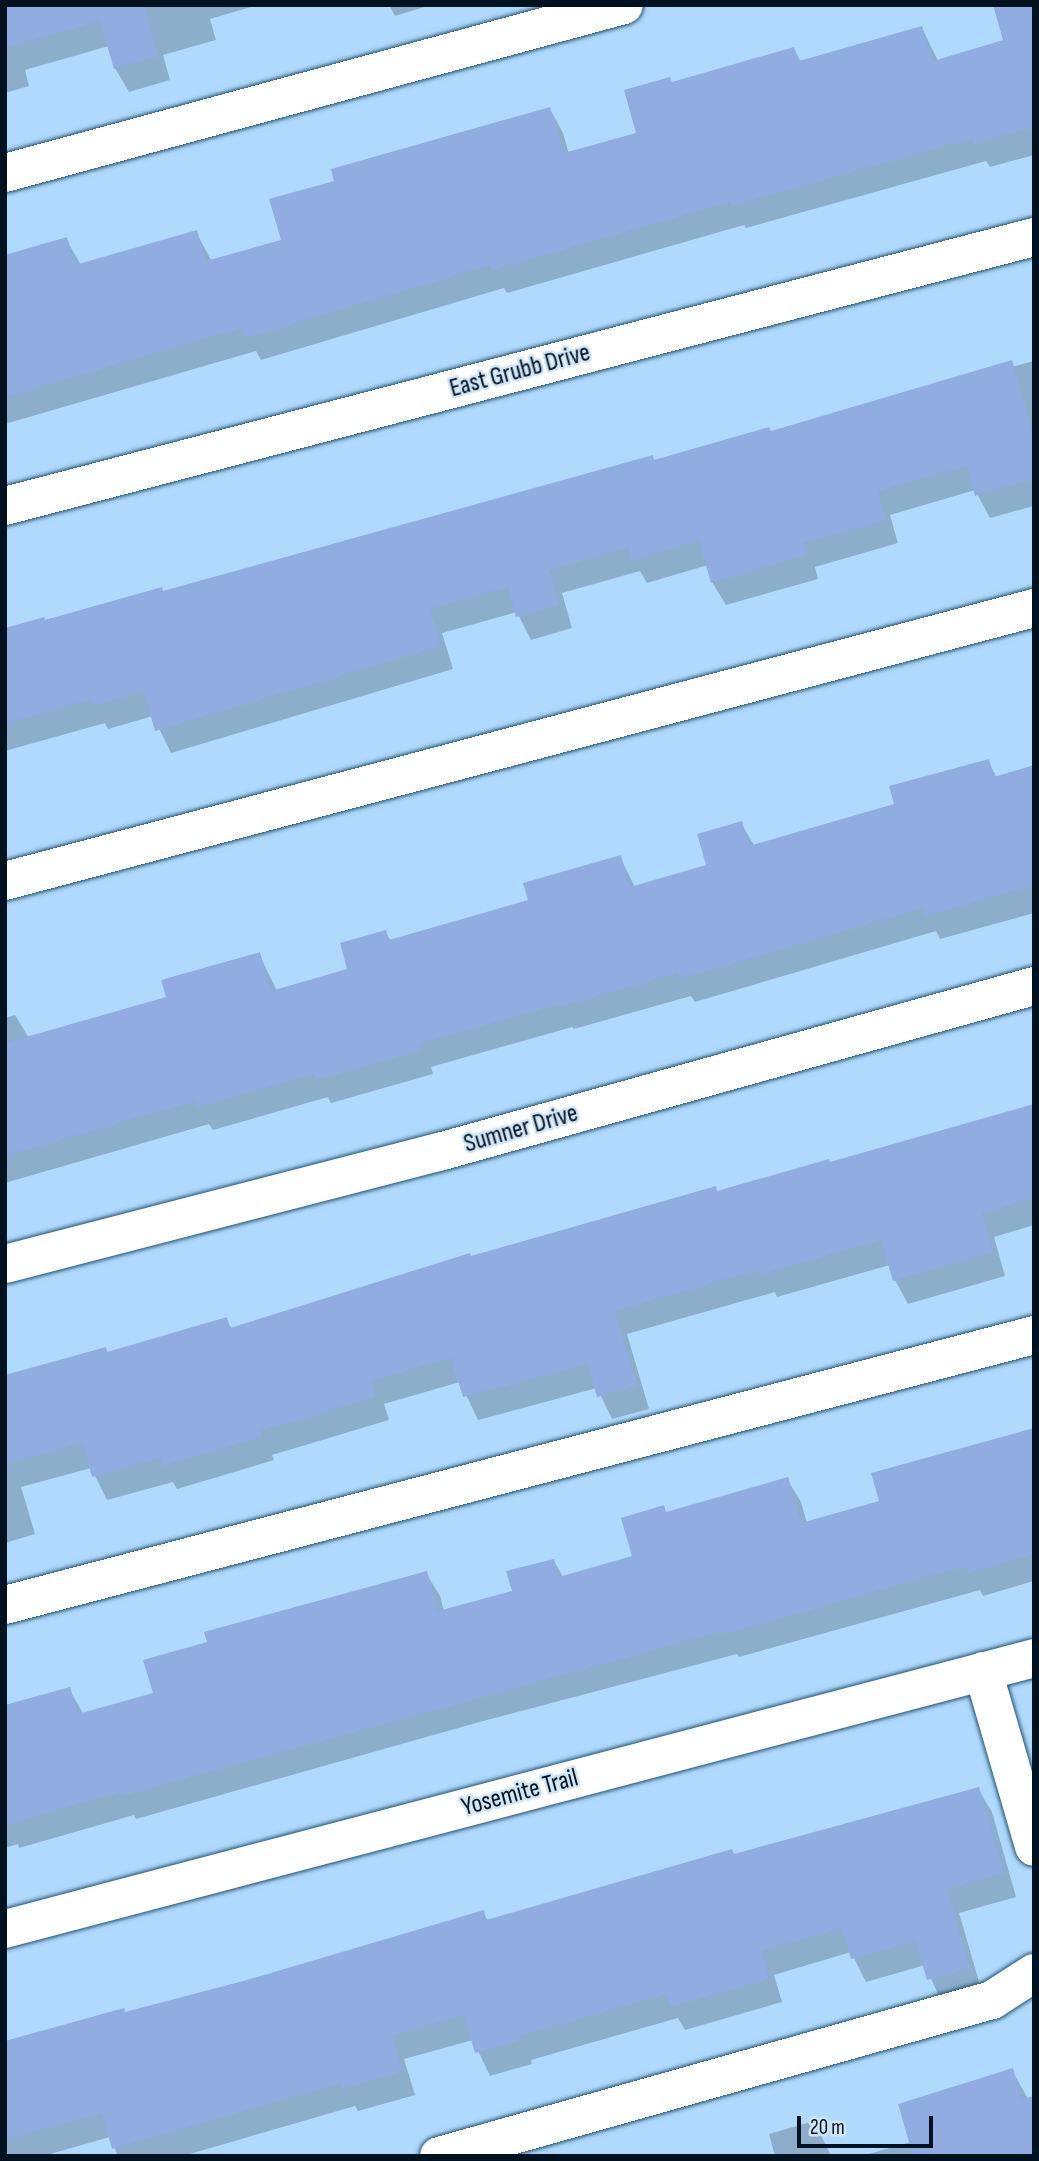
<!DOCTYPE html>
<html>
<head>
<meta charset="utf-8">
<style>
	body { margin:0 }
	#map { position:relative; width:1039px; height:2161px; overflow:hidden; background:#b0dafd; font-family:"Sofia Sans Condensed",sans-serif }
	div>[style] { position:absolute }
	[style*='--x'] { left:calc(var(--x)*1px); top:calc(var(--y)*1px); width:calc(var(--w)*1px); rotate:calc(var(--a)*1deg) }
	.shadow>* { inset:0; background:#0003 }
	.building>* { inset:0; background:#91ace1 }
	.roads { filter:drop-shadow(0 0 2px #1e5276) drop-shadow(0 0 2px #1e5276) }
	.minor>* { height:38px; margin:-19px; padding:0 19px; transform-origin:19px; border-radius:19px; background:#fff }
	span { translate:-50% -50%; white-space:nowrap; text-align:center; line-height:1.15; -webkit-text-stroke:5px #d0e5f6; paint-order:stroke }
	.street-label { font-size:26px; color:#001120 }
	.frame { position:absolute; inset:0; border:7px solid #001120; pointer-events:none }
	.scale { position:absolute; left:797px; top:2116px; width:136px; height:32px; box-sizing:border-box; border:4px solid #001120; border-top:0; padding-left:9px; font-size:21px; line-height:24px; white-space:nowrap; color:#001120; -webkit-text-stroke:5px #d0e5f6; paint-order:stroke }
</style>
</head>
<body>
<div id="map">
	<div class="shadow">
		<i style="clip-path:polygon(5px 5px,258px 5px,210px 19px,216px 40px,163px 55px,170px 80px,129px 92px,115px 68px,109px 46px,25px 70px,29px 86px,5px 93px)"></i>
		<i style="clip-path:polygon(389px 5px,431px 5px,395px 16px)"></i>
		<i style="clip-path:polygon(1034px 5px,1034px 155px,990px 167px,986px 161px,746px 228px,744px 225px,507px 293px,504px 288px,261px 360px,256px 351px,5px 424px,5px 257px,66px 239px,81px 265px,196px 232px,212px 262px,283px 241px,336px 182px,550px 109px,563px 133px,569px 154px,638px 134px,672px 84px,794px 49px,801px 62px,922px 28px,938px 61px,1005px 41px)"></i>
		<i style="clip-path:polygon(1034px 361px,1034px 506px,990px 518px,975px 490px,890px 515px,898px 543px,815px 567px,818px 579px,726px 605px,712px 582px,708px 565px,647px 583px,640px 571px,562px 593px,572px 628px,531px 640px,517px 612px,442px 633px,453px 669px,171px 753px,153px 716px,108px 729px,105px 723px,5px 751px,5px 629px,164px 593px)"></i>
		<i style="clip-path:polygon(988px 761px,997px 778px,1034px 767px,1034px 913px,940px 939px,936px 931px,695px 1002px,691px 996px,574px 1029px,572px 1027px,431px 1067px,433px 1074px,331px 1103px,328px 1097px,213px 1130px,209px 1124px,5px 1183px,5px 1018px,15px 1015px,29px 1038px,168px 998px,259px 954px,277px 991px,349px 971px,385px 932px,391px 941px,530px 901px,620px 857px,635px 887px,708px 866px,741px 823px,755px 847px,896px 805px)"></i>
		<i style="clip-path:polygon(1034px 1106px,1034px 1225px,994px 1237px,1005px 1276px,908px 1304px,895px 1280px,890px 1265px,777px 1297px,775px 1292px,627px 1334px,649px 1409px,612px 1419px,597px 1388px,478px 1420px,460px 1382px,384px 1404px,389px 1420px,272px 1455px,274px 1460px,177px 1489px,173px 1482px,107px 1500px,91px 1468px,21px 1487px,35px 1534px,5px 1543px,5px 1376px,108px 1353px,226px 1319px,232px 1329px,470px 1257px,830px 1163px)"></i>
		<i style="clip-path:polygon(1034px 1429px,1034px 1581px,983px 1596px,980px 1590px,739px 1657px,737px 1654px,476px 1723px,136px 1819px,134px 1815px,19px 1848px,18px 1844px,5px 1848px,5px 1707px,69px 1689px,84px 1715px,155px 1694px,426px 1573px,440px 1596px,444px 1611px,514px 1592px,554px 1561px,563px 1577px,634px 1557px,666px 1514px,787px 1479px,801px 1502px,807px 1523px,881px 1502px)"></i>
		<i style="clip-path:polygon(978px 1789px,992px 1812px,1016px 1897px,959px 1913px,982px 1992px,942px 2003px,925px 1965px,866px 1982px,851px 1952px,774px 1975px,782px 2002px,685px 2030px,678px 2018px,531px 2060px,532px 2064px,490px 2076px,473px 2040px,404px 2059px,415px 2095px,358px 2111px,355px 2106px,183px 2156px,118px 2156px,110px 2137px,43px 2156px,5px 2156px,5px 2044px,247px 1981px,483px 1912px,488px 1921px)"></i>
		<i style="clip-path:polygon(1012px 2070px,1028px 2099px,1034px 2156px,861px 2156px,911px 2142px)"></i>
		<i style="clip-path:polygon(814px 2121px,831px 2156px,775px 2156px,769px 2134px)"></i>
	</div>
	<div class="building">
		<i style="clip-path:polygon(5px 5px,144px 5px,158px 56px,114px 69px,100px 21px,5px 48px)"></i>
		<i style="clip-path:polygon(993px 5px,1034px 5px,1034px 127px,974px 144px,973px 138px,731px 206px,730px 202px,492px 270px,490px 265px,246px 338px,243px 327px,5px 397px,5px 255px,67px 237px,75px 265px,197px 230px,206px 261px,281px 240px,269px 199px,334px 181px,331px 169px,550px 107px,564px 153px,636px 133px,624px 90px,670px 77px,672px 82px,794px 47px,799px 61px,922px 26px,933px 61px,1003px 40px)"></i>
		<i style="clip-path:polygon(1012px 360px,1034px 437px,1034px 479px,975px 496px,967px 466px,878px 491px,886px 520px,803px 543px,806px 555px,711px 583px,699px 541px,631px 560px,628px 547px,549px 570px,559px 605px,516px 617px,508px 587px,430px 609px,441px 646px,155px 731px,144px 691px,93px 706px,91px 699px,5px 724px,5px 628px,44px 617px,45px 620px,162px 587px,163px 591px,653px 455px,654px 460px,769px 427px,771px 431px)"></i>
		<i style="clip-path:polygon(989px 759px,994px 777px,1034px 765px,1034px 885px,925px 916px,923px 908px,680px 979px,678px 973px,559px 1007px,558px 1004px,419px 1044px,421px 1050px,316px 1080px,314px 1074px,197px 1107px,195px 1101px,5px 1156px,5px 1043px,166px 997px,161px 980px,260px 952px,271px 991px,347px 969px,340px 943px,386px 930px,389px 940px,528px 900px,523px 883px,621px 855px,630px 887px,706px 865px,697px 834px,742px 821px,749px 846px,894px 804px,889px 786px)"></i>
		<i style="clip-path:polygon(1034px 1104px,1034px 1198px,982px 1213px,993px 1252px,893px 1281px,881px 1240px,762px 1274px,761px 1269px,615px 1311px,637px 1385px,597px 1397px,588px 1364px,463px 1397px,451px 1358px,372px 1381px,376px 1397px,260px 1431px,262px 1437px,162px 1466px,160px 1458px,92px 1477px,83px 1443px,5px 1464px,5px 1375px,106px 1347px,107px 1352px,227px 1317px,230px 1328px,470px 1253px,471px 1256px,716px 1186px,717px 1191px,829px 1159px,830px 1162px)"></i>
		<i style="clip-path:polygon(1034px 1428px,1034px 1554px,968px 1573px,966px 1566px,724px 1634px,723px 1631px,121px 1796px,120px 1792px,5px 1825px,5px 1705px,70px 1687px,78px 1714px,153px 1693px,143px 1660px,207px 1642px,204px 1632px,427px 1571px,438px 1611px,512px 1591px,506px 1571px,554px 1559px,559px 1577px,632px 1556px,621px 1518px,664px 1505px,666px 1512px,788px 1477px,801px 1523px,879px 1501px,871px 1473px)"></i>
		<i style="clip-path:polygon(979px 1787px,1004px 1873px,947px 1889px,970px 1968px,927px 1980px,916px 1941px,851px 1959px,842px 1928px,762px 1951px,769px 1979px,670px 2007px,667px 1994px,519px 2036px,520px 2040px,475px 2053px,464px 2015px,392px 2036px,403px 2071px,343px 2089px,341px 2083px,112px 2149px,102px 2113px,5px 2139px,5px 2041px,124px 2008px,125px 2012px,247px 1980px,484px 1910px,486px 1920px,732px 1849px,734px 1854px)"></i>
		<i style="clip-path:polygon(1013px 2068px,1022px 2099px,1034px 2096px,1034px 2156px,913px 2156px,898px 2104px)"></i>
	</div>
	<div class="roads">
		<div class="minor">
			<i style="--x:5;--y:173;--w:641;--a:-15.18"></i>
			<i style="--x:5;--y:506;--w:1064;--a:-14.65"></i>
			<i style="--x:5;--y:881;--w:1065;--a:-14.86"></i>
			<i style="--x:5;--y:1264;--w:448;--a:-14.5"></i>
			<i style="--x:439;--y:1152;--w:618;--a:-15.59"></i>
			<i style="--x:5;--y:1605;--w:1064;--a:-14.7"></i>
			<i style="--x:983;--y:1671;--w:183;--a:73.8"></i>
			<i style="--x:5;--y:1929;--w:1064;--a:-14.75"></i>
			<i style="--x:439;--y:2156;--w:575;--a:-15.75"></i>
			<i style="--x:992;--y:2000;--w:50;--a:-32.7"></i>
		</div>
	</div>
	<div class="street-label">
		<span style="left:520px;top:371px;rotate:-15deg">East Grubb Drive</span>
		<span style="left:521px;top:1129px;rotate:-16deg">Sumner Drive</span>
		<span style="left:520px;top:1793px;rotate:-15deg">Yosemite Trail</span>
	</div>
	<div class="frame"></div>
	<div class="scale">20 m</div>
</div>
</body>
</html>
